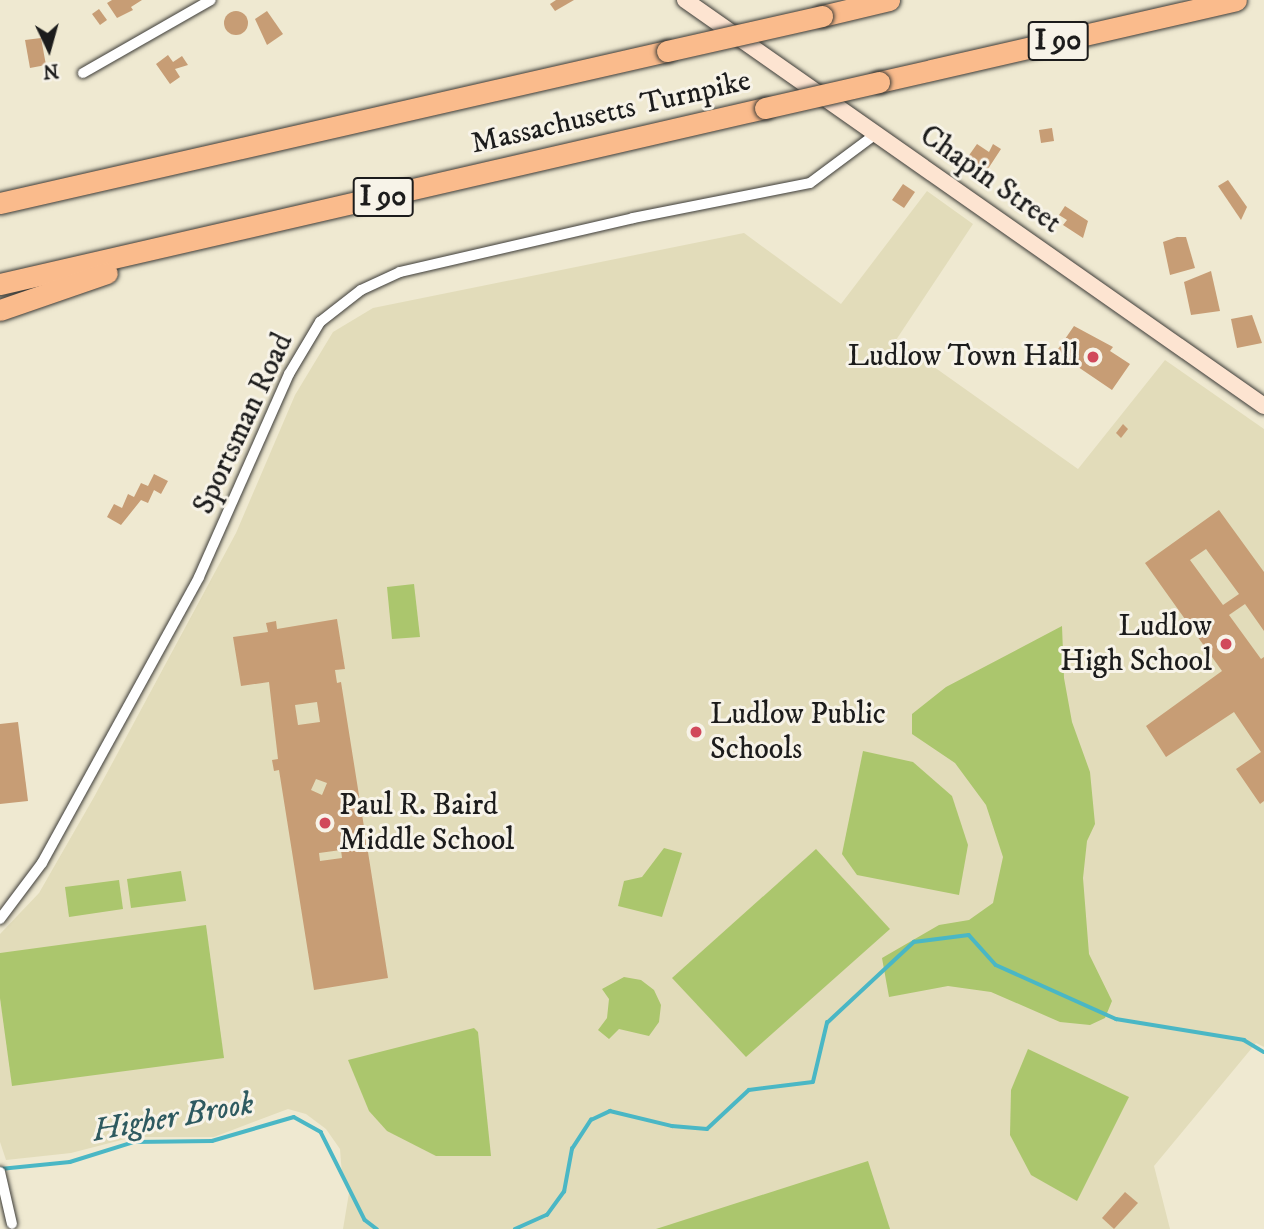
<!DOCTYPE html>
<html>
<head>
<meta charset="utf-8">
<style>
	body { margin:0 }
	#map { position:relative; width:1264px; height:1229px; overflow:hidden; background:#efe9d1; font-family:"IM FELL DW Pica",serif }
	div>[style] { position:absolute }
	[style*='--x'] { left:calc(var(--x)*1px); top:calc(var(--y)*1px); width:calc(var(--w)*1px); rotate:calc(var(--a)*1deg) }
	.built>* { inset:0; background:#e2dcba }
	.green>* { inset:0; background:#abc66d }
	.stream>* { height:3.5px; margin:-1.75px; padding:0 1.75px; transform-origin:1.75px; border-radius:1.75px; background:#4ab7c5 }
	.building>* { inset:0; background:#c79d75 }
	.round { border-radius:50% }
	.roads { filter:drop-shadow(0 0 2px #3c3b37) drop-shadow(0 0 2px #3c3b37) }
	.street>* { height:10px; margin:-5px; padding:0 5px; transform-origin:5px; border-radius:5px; background:#fff }
	.secondary>* { height:16px; margin:-8px; padding:0 8px; transform-origin:8px; border-radius:8px; background:#fde4d1 }
	.highway>* { height:21px; margin:-10.5px; padding:0 10.5px; transform-origin:10.5px; border-radius:10.5px; background:#fabb8c }
	.bridges { filter:drop-shadow(0 0 2px #3c3b37) drop-shadow(0 0 2px #3c3b37) }
	.highway-bridge>* { height:21px; margin:-10.5px; padding:0 10.5px; transform-origin:10.5px; border-radius:10.5px; background:#fabb8c }
	.dots>* { width:19px; height:19px; translate:-50% -50%; box-sizing:border-box; border:4px solid #f7f3e8; border-radius:50% }
	span { translate:-50% -50%; white-space:nowrap; text-align:center; line-height:1.15; -webkit-text-stroke:6px #f7f3e8; paint-order:stroke }
	.shield-label span { padding:2px 5px; background:#f7f3e8; border:2px solid; border-radius:5px; -webkit-text-stroke-width:0 }
	.shield-label { font-size:28px; color:#1c1c1c; font-weight:700 }
	.street-label { font-size:30px; color:#1c1c1c }
	.poi-label { font-size:30px; color:#1c1c1c }
	.right { translate:-100% -50%; text-align:right }
	.left { translate:0 -50%; text-align:left }
	.water-label { font-size:32px; color:#2e5a60; font-style:italic }
	.north { position:absolute; left:14px; top:14px; width:70px; height:70px; -webkit-text-stroke:5px #f7f3e8; paint-order:stroke; rotate:175deg; font-size:19px; font-weight:700; line-height:28px; text-align:center; color:#1c1c1c }
	.north::after { content:''; display:block; margin:auto; width:24px; height:32px; background:#1c1c1c; clip-path:polygon(50% 0,100% 100%,50% 72%,0 100%) }
</style>
</head>
<body>
<div id="map">
	<div class="built">
		<i style="clip-path:polygon(927px 191px,973px 224px,896px 340px,1078px 469px,1165px 360px,1264px 429px,1264px 1047px,1256px 1043px,1154px 1166px,1170px 1229px,343px 1229px,349px 1193px,342px 1175px,340px 1149px,326px 1129px,306px 1114px,288px 1109px,214px 1137px,133px 1137px,71px 1153px,6px 1160px,0 1142px,0 934px,39px 893px,94px 797px,236px 533px,295px 395px,333px 332px,373px 308px,744px 233px,841px 304px)"></i>
	</div>
	<div class="green">
		<i style="clip-path:polygon(414px 584px,420px 637px,392px 639px,387px 587px)"></i>
		<i style="clip-path:polygon(1062px 626px,1064px 678px,1072px 722px,1090px 772px,1095px 824px,1087px 841px,1083px 878px,1089px 954px,1112px 1001px,1105px 1018px,1090px 1025px,1060px 1022px,991px 992px,948px 986px,889px 997px,882px 958px,939px 925px,969px 920px,993px 903px,1003px 857px,986px 805px,955px 763px,912px 734px,912px 714px,946px 687px)"></i>
		<i style="clip-path:polygon(863px 751px,913px 762px,952px 796px,968px 845px,959px 895px,857px 875px,842px 854px)"></i>
		<i style="clip-path:polygon(664px 848px,682px 853px,662px 917px,618px 906px,624px 881px,642px 877px)"></i>
		<i style="clip-path:polygon(816px 849px,890px 929px,746px 1057px,672px 978px)"></i>
		<i style="clip-path:polygon(181px 871px,186px 901px,131px 908px,127px 879px)"></i>
		<i style="clip-path:polygon(119px 880px,123px 909px,69px 917px,65px 887px)"></i>
		<i style="clip-path:polygon(206px 925px,224px 1058px,12px 1086px,0 998px,0 953px)"></i>
		<i style="clip-path:polygon(624px 977px,641px 980px,654px 990px,661px 1005px,659px 1022px,649px 1036px,619px 1029px,609px 1039px,598px 1030px,607px 1018px,609px 999px,602px 989px)"></i>
		<i style="clip-path:polygon(474px 1028px,478px 1032px,491px 1156px,436px 1156px,387px 1131px,369px 1111px,348px 1060px)"></i>
		<i style="clip-path:polygon(1028px 1049px,1129px 1097px,1077px 1201px,1031px 1175px,1010px 1135px,1011px 1090px)"></i>
		<i style="clip-path:polygon(868px 1161px,890px 1229px,656px 1229px)"></i>
	</div>
	<div class="stream">
		<i style="--x:0;--y:1169;--w:70;--a:-5.7"></i>
		<i style="--x:70;--y:1162;--w:67;--a:-17.4"></i>
		<i style="--x:134;--y:1142;--w:78;--a:-0.7"></i>
		<i style="--x:212;--y:1141;--w:85;--a:-16.3"></i>
		<i style="--x:294;--y:1117;--w:31;--a:29"></i>
		<i style="--x:321;--y:1132;--w:98;--a:63.4"></i>
		<i style="--x:365;--y:1220;--w:15;--a:37"></i>
		<i style="--x:515;--y:1229;--w:35;--a:-24"></i>
		<i style="--x:547;--y:1215;--w:29;--a:-54"></i>
		<i style="--x:564;--y:1192;--w:44;--a:-79.5"></i>
		<i style="--x:572;--y:1149;--w:35;--a:-57"></i>
		<i style="--x:591;--y:1120;--w:21;--a:-25"></i>
		<i style="--x:610;--y:1111;--w:64;--a:13.6"></i>
		<i style="--x:672;--y:1126;--w:35;--a:5"></i>
		<i style="--x:707;--y:1129;--w:57;--a:-42.9"></i>
		<i style="--x:749;--y:1090;--w:64;--a:-7.1"></i>
		<i style="--x:813;--y:1082;--w:61;--a:-76.7"></i>
		<i style="--x:827;--y:1023;--w:119;--a:-43"></i>
		<i style="--x:914;--y:942;--w:55;--a:-7.3"></i>
		<i style="--x:969;--y:935;--w:40;--a:48"></i>
		<i style="--x:996;--y:965;--w:132;--a:24.2"></i>
		<i style="--x:1116;--y:1019;--w:130;--a:9.3"></i>
		<i style="--x:1244;--y:1040;--w:23;--a:31"></i>
	</div>
	<div class="building">
		<i style="clip-path:polygon(112px 0,142px 0,131px 7px,133px 10px,117px 18px,107px 3px)"></i>
		<i style="clip-path:polygon(556px 0,574px 0,555px 11px,550px 4px)"></i>
		<i style="clip-path:polygon(99px 9px,107px 20px,100px 25px,92px 14px)"></i>
		<i style="clip-path:polygon(267px 11px,283px 34px,267px 45px,255px 19px)"></i>
		<i class="round" style="left:224px;top:11px;width:24px;height:24px"></i>
		<i style="clip-path:polygon(41px 38px,46px 65px,30px 68px,25px 40px)"></i>
		<i style="clip-path:polygon(168px 55px,173px 62px,182px 56px,188px 65px,175px 69px,180px 77px,170px 84px,156px 64px)"></i>
		<i style="clip-path:polygon(1052px 128px,1054px 141px,1041px 143px,1039px 130px)"></i>
		<i style="clip-path:polygon(977px 144px,989px 152px,993px 144px,1001px 149px,984px 175px,965px 161px)"></i>
		<i style="clip-path:polygon(1228px 180px,1247px 207px,1241px 220px,1218px 186px)"></i>
		<i style="clip-path:polygon(903px 184px,915px 192px,904px 208px,892px 200px)"></i>
		<i style="clip-path:polygon(1065px 206px,1088px 221px,1083px 238px,1063px 225px,1067px 220px,1059px 215px)"></i>
		<i style="clip-path:polygon(1177px 237px,1186px 237px,1195px 268px,1170px 275px,1163px 242px)"></i>
		<i style="clip-path:polygon(1211px 271px,1220px 311px,1191px 315px,1184px 282px)"></i>
		<i style="clip-path:polygon(1252px 315px,1262px 343px,1237px 348px,1231px 319px)"></i>
		<i style="clip-path:polygon(1074px 326px,1113px 347px,1110px 351px,1130px 364px,1112px 390px,1056px 352px)"></i>
		<i style="clip-path:polygon(1123px 424px,1128px 429px,1121px 438px,1116px 433px)"></i>
		<i style="clip-path:polygon(154px 474px,168px 481px,161px 494px,154px 490px,148px 503px,141px 500px,121px 525px,107px 517px,114px 504px,122px 508px,128px 494px,134px 497px,141px 483px,148px 486px)"></i>
		<i style="clip-path:polygon(evenodd,1219px 510px,1264px 572px,1264px 631px,1245px 604px,1229px 615px,1261px 659px,1264px 657px,1264px 801px,1260px 804px,1236px 769px,1261px 752px,1234px 712px,1166px 757px,1146px 726px,1222px 671px,1145px 563px,1219px 510px,1206px 549px,1239px 594px,1223px 605px,1190px 560px,1206px 549px)"></i>
		<i style="clip-path:polygon(evenodd,337px 619px,345px 669px,335px 670px,337px 683px,341px 682px,388px 978px,314px 990px,279px 770px,274px 771px,272px 760px,278px 759px,269px 682px,241px 686px,233px 637px,268px 632px,266px 623px,276px 621px,277px 629px,337px 619px,317px 702px,320px 722px,298px 725px,295px 705px,317px 702px,337px 619px,316px 779px,327px 783px,322px 795px,311px 790px,316px 779px,337px 619px,341px 850px,342px 858px,320px 861px,319px 853px,341px 850px)"></i>
		<i style="clip-path:polygon(18px 722px,28px 801px,0 804px,0 724px)"></i>
		<i style="clip-path:polygon(1125px 1192px,1138px 1203px,1114px 1229px,1102px 1218px)"></i>
	</div>
	<div class="roads">
		<div class="street">
			<i style="--x:83;--y:73;--w:147;--a:-29.7"></i>
			<i style="--x:0;--y:919;--w:70;--a:-53.1"></i>
			<i style="--x:42;--y:863;--w:326;--a:-61.2"></i>
			<i style="--x:199;--y:577;--w:222;--a:-66.1"></i>
			<i style="--x:289;--y:374;--w:61;--a:-59.2"></i>
			<i style="--x:320;--y:322;--w:52;--a:-38"></i>
			<i style="--x:361;--y:290;--w:43;--a:-24.8"></i>
			<i style="--x:400;--y:272;--w:239;--a:-13"></i>
			<i style="--x:633;--y:218;--w:180;--a:-11.2"></i>
			<i style="--x:810;--y:183;--w:82;--a:-36.6"></i>
			<i style="--x:0;--y:1172;--w:53;--a:77"></i>
		</div>
		<div class="secondary">
			<i style="--x:685;--y:0;--w:707;--a:35.04"></i>
		</div>
		<div class="highway">
			<i style="--x:822;--y:16;--w:69;--a:-13.4"></i>
			<i style="--x:879;--y:82;--w:366;--a:-12.9"></i>
			<i style="--x:0;--y:203;--w:684;--a:-12.84"></i>
			<i style="--x:0;--y:284;--w:785;--a:-12.96"></i>
			<i style="--x:0;--y:310;--w:113;--a:-19.1"></i>
		</div>
	</div>
	<div class="bridges">
		<div class="highway-bridge">
			<i style="--x:667;--y:51;--w:159;--a:-12.7"></i>
			<i style="--x:765;--y:108;--w:117;--a:-12.8"></i>
		</div>
	</div>
	<div class="dots">
		<i style="left:1093px;top:357px;background:#d1495b"></i>
		<i style="left:1226px;top:644px;background:#d1495b"></i>
		<i style="left:696px;top:732px;background:#d1495b"></i>
		<i style="left:325px;top:823px;background:#d1495b"></i>
	</div>
	<div class="shield-label">
		<span style="left:1058px;top:41px">I 90</span>
		<span style="left:383px;top:197px">I 90</span>
	</div>
	<div class="street-label">
		<span style="left:611px;top:113px;rotate:-13deg">Massachusetts Turnpike</span>
		<span style="left:990px;top:180px;rotate:35deg">Chapin Street</span>
		<span style="left:244px;top:424px;rotate:-65deg">Sportsman Road</span>
	</div>
	<div class="poi-label">
		<span class="right" style="left:1079px;top:357px">Ludlow Town Hall</span>
		<span class="right" style="left:1212px;top:644px">Ludlow<br>High School</span>
		<span class="left" style="left:710px;top:732px">Ludlow Public<br>Schools</span>
		<span class="left" style="left:339px;top:823px">Paul R. Baird<br>Middle School</span>
	</div>
	<div class="water-label">
		<span style="left:173px;top:1118px;rotate:-10deg">Higher Brook</span>
	</div>
	<div class="north">N</div>
</div>
</body>
</html>
